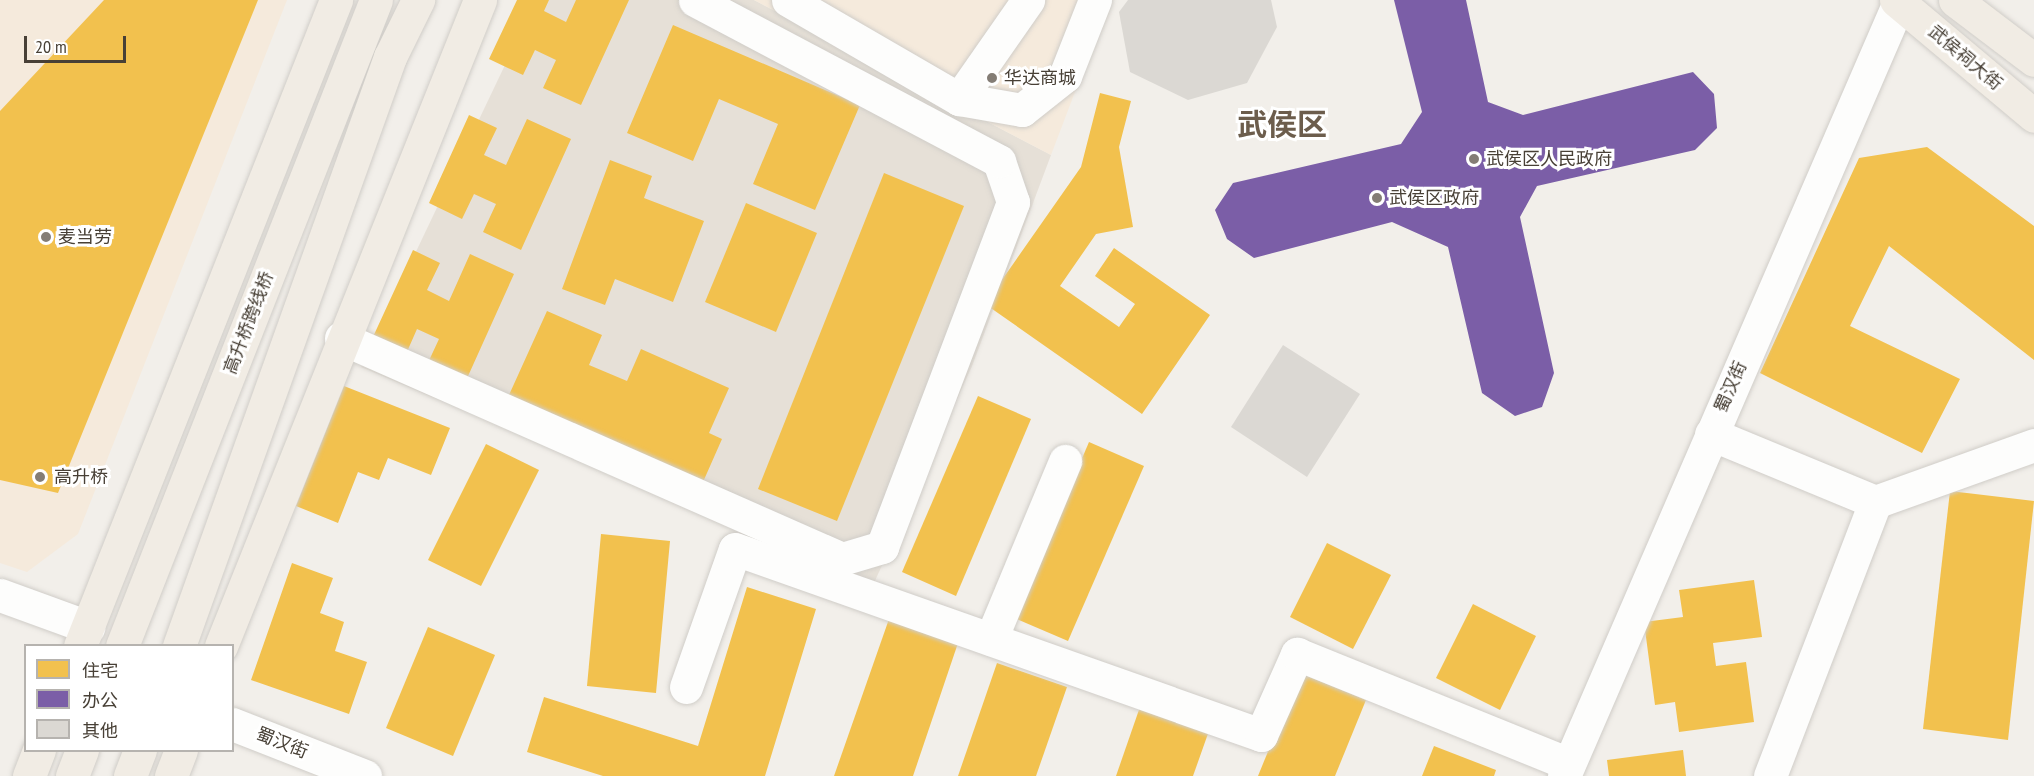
<!DOCTYPE html>
<html>
<head>
<meta charset="utf-8">
<style>
	body { margin:0 }
	#map { position:relative; width:2034px; height:776px; overflow:hidden; background:#f2efea; font-family:"PT Sans Narrow","Noto Sans SC",sans-serif }
	div>[style] { position:absolute }
	[style*='--x'] { left:calc(var(--x)*1px); top:calc(var(--y)*1px); width:calc(var(--w)*1px); rotate:calc(var(--a)*1deg) }
	.residential>* { inset:0; background:#e6e0d7 }
	.commercial>* { inset:0; background:#f5eadc }
	.homes>* { inset:0; background:#f2c14e }
	.offices>* { inset:0; background:#7b5ea7 }
	.building>* { inset:0; background:#dbd8d3 }
	.roads { filter:drop-shadow(0 0 2px #d0cdc8) drop-shadow(0 0 2px #d0cdc8) }
	.minor>* { height:33px; margin:-16.5px; padding:0 16.5px; transform-origin:16.5px; border-radius:16.5px; background:#fdfdfc }
	.major>* { height:33px; margin:-16.5px; padding:0 16.5px; transform-origin:16.5px; border-radius:16.5px; background:#f1ece4 }
	.dots>* { width:16px; height:16px; translate:-50% -50%; box-sizing:border-box; border:3px solid #fff; border-radius:50% }
	span { translate:-50% -50%; white-space:nowrap; text-align:center; line-height:1.15; -webkit-text-stroke:6px #fff; paint-order:stroke }
	.street-label { font-size:18px; color:#484036 }
	.poi-label { font-size:18px; color:#484036 }
	.left { translate:0 -50%; text-align:left }
	.town-label { font-size:30px; color:#6c5d4c; font-weight:700 }
	.legend { position:absolute; left:24px; top:644px; width:210px; height:108px; box-sizing:border-box; background:#fff; border:2px solid #b6b3af; margin:0; padding:8px 10px; list-style:none; font-size:18px; color:#484036 }
	.legend li { display:flex; align-items:center; gap:12px; height:30px }
	.legend b { width:30px; border:2px solid #b6b3af }
	.scale { position:absolute; left:24px; top:36px; width:102px; height:27px; box-sizing:border-box; border:3px solid #484036; border-top:0; padding-left:8px; font-size:18px; line-height:21px; white-space:nowrap; color:#484036; -webkit-text-stroke:4px #fff; paint-order:stroke }
</style>
</head>
<body>
<div id="map">
	<div class="residential">
		<i style="clip-path:polygon(536px 0,754px 0,1051px 155px,972px 366px,874px 583px,361px 367px)"></i>
	</div>
	<div class="commercial">
		<i style="clip-path:polygon(0 0,287px 0,78px 534px,27px 572px,0 563px)"></i>
		<i style="clip-path:polygon(754px 0,1110px 0,1051px 155px)"></i>
	</div>
	<div class="homes">
		<i style="clip-path:polygon(104px 0,258px 0,58px 493px,0 480px,0 111px)"></i>
		<i style="clip-path:polygon(517px 0,549px 0,544px 11px,566px 22px,576px 0,629px 0,581px 105px,543px 88px,556px 60px,535px 50px,523px 75px,489px 59px)"></i>
		<i style="clip-path:polygon(673px 25px,860px 105px,815px 210px,753px 184px,778px 124px,719px 99px,693px 161px,627px 133px)"></i>
		<i style="clip-path:polygon(1100px 93px,1131px 101px,1119px 147px,1133px 227px,1096px 234px,1060px 286px,1119px 327px,1135px 304px,1095px 276px,1114px 248px,1210px 315px,1142px 414px,985px 304px,1081px 167px)"></i>
		<i style="clip-path:polygon(469px 115px,497px 128px,484px 155px,506px 165px,527px 119px,571px 139px,521px 250px,483px 232px,496px 204px,474px 194px,462px 219px,429px 203px)"></i>
		<i style="clip-path:polygon(1927px 147px,2034px 226px,2034px 360px,1889px 246px,1850px 326px,1960px 379px,1922px 453px,1760px 373px,1859px 158px)"></i>
		<i style="clip-path:polygon(610px 160px,652px 176px,644px 198px,704px 221px,673px 302px,615px 279px,605px 305px,562px 289px)"></i>
		<i style="clip-path:polygon(884px 173px,964px 206px,837px 521px,758px 489px)"></i>
		<i style="clip-path:polygon(746px 203px,817px 233px,776px 332px,705px 302px)"></i>
		<i style="clip-path:polygon(413px 250px,440px 263px,427px 290px,449px 301px,470px 254px,514px 274px,464px 385px,426px 367px,439px 339px,417px 329px,406px 354px,372px 339px)"></i>
		<i style="clip-path:polygon(547px 311px,602px 335px,589px 365px,627px 381px,641px 349px,729px 388px,709px 433px,722px 439px,703px 482px,509px 395px)"></i>
		<i style="clip-path:polygon(344px 386px,450px 428px,431px 475px,388px 458px,379px 480px,358px 472px,338px 523px,296px 506px)"></i>
		<i style="clip-path:polygon(978px 396px,1031px 419px,956px 596px,902px 572px)"></i>
		<i style="clip-path:polygon(1089px 442px,1144px 466px,1068px 641px,1014px 618px)"></i>
		<i style="clip-path:polygon(486px 444px,539px 470px,481px 586px,428px 560px)"></i>
		<i style="clip-path:polygon(1950px 491px,2034px 501px,2008px 740px,1923px 729px)"></i>
		<i style="clip-path:polygon(601px 534px,670px 541px,656px 693px,587px 686px)"></i>
		<i style="clip-path:polygon(1327px 543px,1391px 575px,1353px 649px,1290px 617px)"></i>
		<i style="clip-path:polygon(292px 563px,333px 578px,320px 613px,344px 622px,335px 651px,367px 662px,349px 714px,251px 680px)"></i>
		<i style="clip-path:polygon(1754px 580px,1762px 637px,1713px 643px,1716px 666px,1746px 662px,1754px 722px,1679px 732px,1675px 702px,1655px 705px,1644px 622px,1683px 617px,1679px 590px)"></i>
		<i style="clip-path:polygon(747px 587px,816px 609px,765px 776px,603px 776px,527px 752px,544px 697px,698px 746px)"></i>
		<i style="clip-path:polygon(1473px 604px,1536px 636px,1500px 710px,1436px 678px)"></i>
		<i style="clip-path:polygon(889px 619px,958px 643px,913px 776px,834px 776px)"></i>
		<i style="clip-path:polygon(428px 627px,495px 655px,453px 756px,386px 728px)"></i>
		<i style="clip-path:polygon(997px 663px,1067px 687px,1036px 776px,958px 776px)"></i>
		<i style="clip-path:polygon(1300px 673px,1366px 700px,1335px 776px,1258px 776px)"></i>
		<i style="clip-path:polygon(1141px 704px,1210px 728px,1193px 776px,1116px 776px)"></i>
		<i style="clip-path:polygon(1434px 746px,1496px 770px,1494px 776px,1422px 776px)"></i>
		<i style="clip-path:polygon(1683px 750px,1686px 776px,1609px 776px,1607px 760px)"></i>
	</div>
	<div class="offices">
		<i style="clip-path:polygon(1394px 0,1466px 0,1488px 102px,1523px 115px,1693px 72px,1714px 94px,1717px 128px,1695px 150px,1537px 186px,1520px 217px,1554px 373px,1542px 407px,1515px 416px,1482px 393px,1448px 247px,1392px 222px,1254px 258px,1227px 239px,1215px 210px,1233px 183px,1401px 144px,1422px 112px)"></i>
	</div>
	<div class="building">
		<i style="clip-path:polygon(1128px 0,1271px 0,1277px 27px,1247px 83px,1188px 100px,1130px 72px,1119px 12px)"></i>
		<i style="clip-path:polygon(1283px 345px,1360px 394px,1307px 477px,1231px 427px)"></i>
	</div>
	<div class="roads">
		<div class="minor">
			<i style="--x:788;--y:0;--w:198;--a:30.1"></i>
			<i style="--x:959;--y:99;--w:64;--a:9.9"></i>
			<i style="--x:1022;--y:110;--w:55;--a:-38.3"></i>
			<i style="--x:1065;--y:76;--w:82;--a:-68.5"></i>
			<i style="--x:959;--y:99;--w:121;--a:-55.1"></i>
			<i style="--x:341;--y:338;--w:548;--a:23.8"></i>
			<i style="--x:842;--y:559;--w:42;--a:-16.7"></i>
			<i style="--x:882;--y:547;--w:369;--a:-69.2"></i>
			<i style="--x:1013;--y:202;--w:43;--a:-108.9"></i>
			<i style="--x:999;--y:161;--w:344;--a:-152.1"></i>
			<i style="--x:1711;--y:434;--w:178;--a:22.5"></i>
			<i style="--x:1875;--y:502;--w:169;--a:-19.7"></i>
			<i style="--x:0;--y:595;--w:94;--a:20"></i>
			<i style="--x:991;--y:639;--w:193;--a:-67.4"></i>
			<i style="--x:686;--y:687;--w:146;--a:-70.5"></i>
			<i style="--x:735;--y:549;--w:558;--a:19.47"></i>
			<i style="--x:1261;--y:735;--w:89;--a:-66"></i>
			<i style="--x:1297;--y:654;--w:293;--a:22"></i>
			<i style="--x:232;--y:724;--w:143;--a:21.4"></i>
			<i style="--x:1564;--y:776;--w:846;--a:-66.59"></i>
			<i style="--x:1770;--y:776;--w:293;--a:-69"></i>
		</div>
		<div class="major">
			<i style="--x:1896;--y:0;--w:180;--a:40"></i>
			<i style="--x:1955;--y:0;--w:99;--a:37.2"></i>
			<i style="--x:80;--y:646;--w:695;--a:-68.38"></i>
			<i style="--x:122;--y:646;--w:694;--a:-68.54"></i>
			<i style="--x:179;--y:646;--w:626;--a:-70.29"></i>
			<i style="--x:390;--y:57;--w:64;--a:-63.8"></i>
			<i style="--x:221;--y:646;--w:696;--a:-68.15"></i>
			<i style="--x:29;--y:776;--w:28;--a:-69"></i>
			<i style="--x:72;--y:776;--w:28;--a:-69"></i>
			<i style="--x:130;--y:776;--w:28;--a:-69"></i>
			<i style="--x:171;--y:776;--w:28;--a:-69"></i>
		</div>
	</div>
	<div class="dots">
		<i style="left:992px;top:78px;background:#847d75"></i>
		<i style="left:1474px;top:159px;background:#847d75"></i>
		<i style="left:1377px;top:198px;background:#847d75"></i>
		<i style="left:46px;top:237px;background:#847d75"></i>
		<i style="left:40px;top:477px;background:#847d75"></i>
	</div>
	<div class="street-label">
		<span style="left:1965px;top:58px;rotate:40deg">武侯祠大街</span>
		<span style="left:249px;top:323px;rotate:-69deg">高升桥跨线桥</span>
		<span style="left:1731px;top:387px;rotate:-66deg">蜀汉街</span>
		<span style="left:282px;top:743px;rotate:22deg">蜀汉街</span>
	</div>
	<div class="poi-label">
		<span class="left" style="left:1004px;top:78px">华达商城</span>
		<span class="left" style="left:1486px;top:159px">武侯区人民政府</span>
		<span class="left" style="left:1389px;top:198px">武侯区政府</span>
		<span class="left" style="left:58px;top:237px">麦当劳</span>
		<span class="left" style="left:54px;top:477px">高升桥</span>
	</div>
	<div class="town-label">
		<span style="left:1282px;top:124px">武侯区</span>
	</div>
	<ul class="legend">
	<li><b style="height:16px;background:#f2c14e"></b>住宅</li>
	<li><b style="height:16px;background:#7b5ea7"></b>办公</li>
	<li><b style="height:16px;background:#dbd8d3"></b>其他</li>
	</ul>
	<div class="scale">20 m</div>
</div>
</body>
</html>
